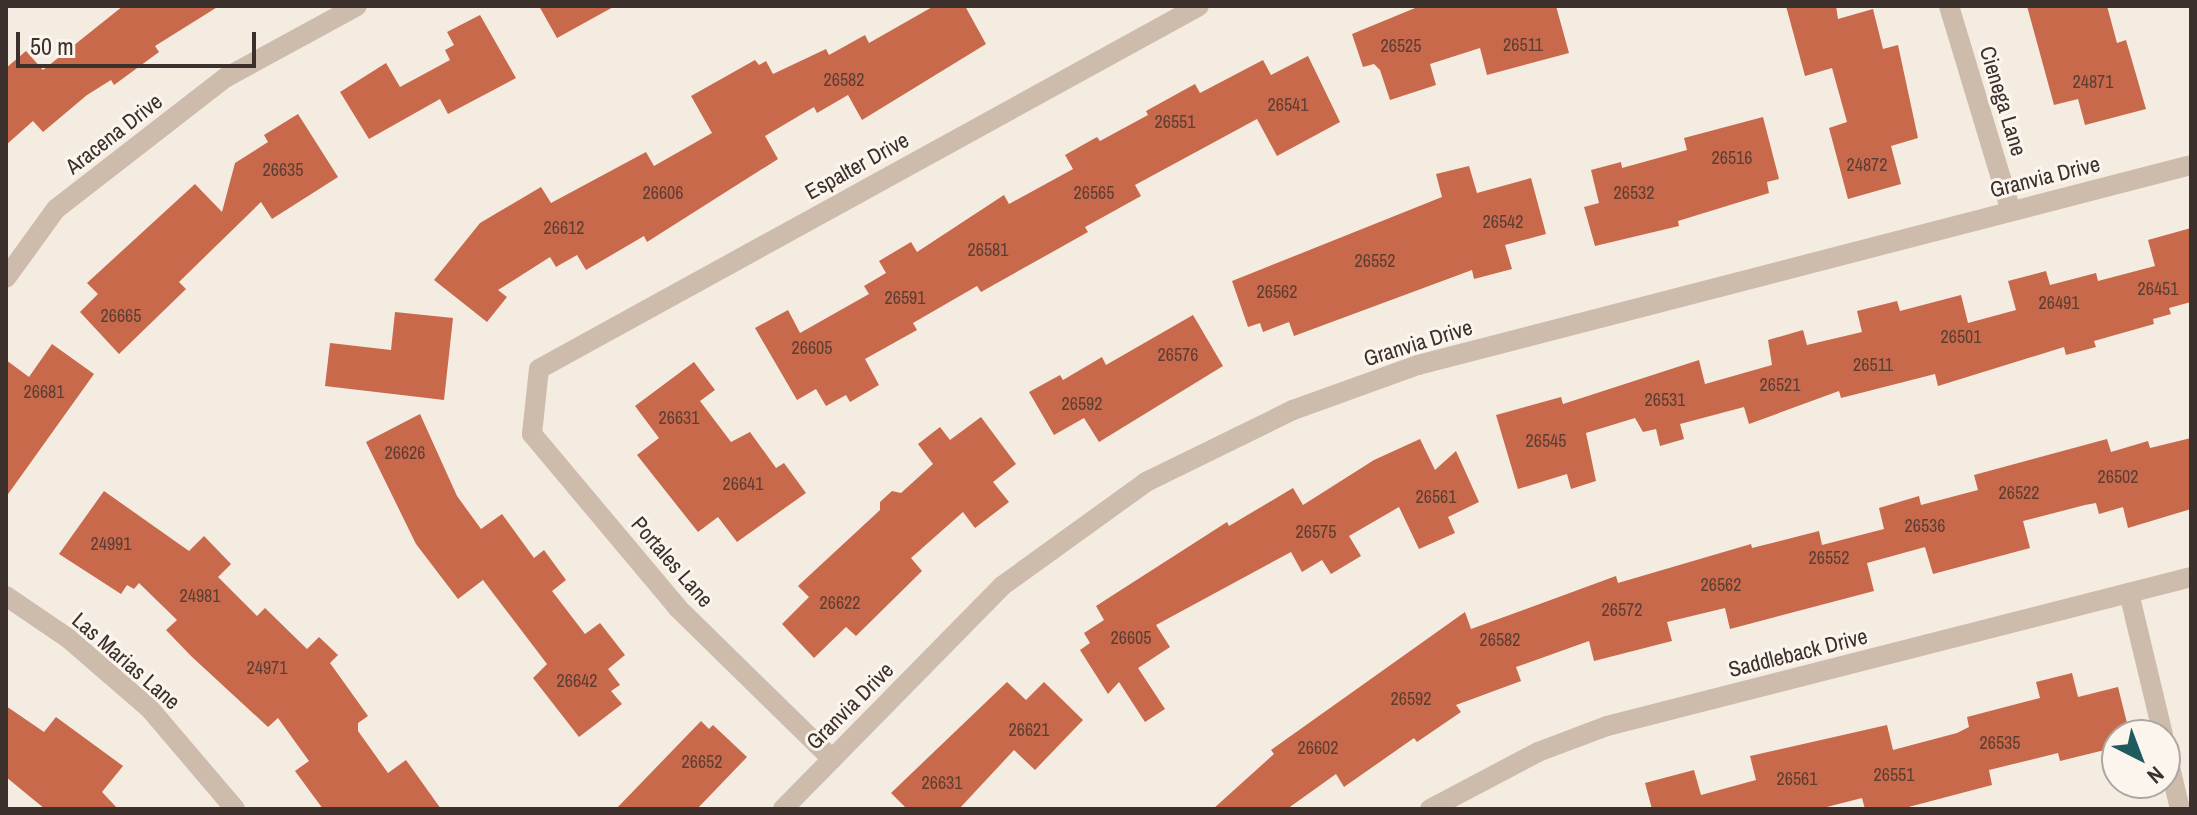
<!DOCTYPE html>
<html>
<head>
<meta charset="utf-8">
<style>
	body { margin:0 }
	#map { position:relative; width:2197px; height:815px; overflow:hidden; background:#f4ebe1; font-family:"Archivo Narrow",sans-serif }
	div>[style] { position:absolute }
	[style*='--x'] { left:calc(var(--x)*1px); top:calc(var(--y)*1px); width:calc(var(--w)*1px); rotate:calc(var(--a)*1deg) }
	.building>* { inset:0; background:#c8694b }
	.minor>* { height:20px; margin:-10px; padding:0 10px; transform-origin:10px; border-radius:10px; background:#cdbbac }
	span { translate:-50% -50%; white-space:nowrap; text-align:center; line-height:1.15; -webkit-text-stroke:6px #fbf5ee; paint-order:stroke }
	.number-label { font-size:18px; color:#5e3e33 }
	.number-label span { -webkit-text-stroke-width:0 }
	.street-label { font-size:22px; color:#3b302b }
	.frame { position:absolute; inset:0; border:8px solid #3b302b; pointer-events:none }
	.north { position:absolute; left:2101px; top:719px; width:80px; height:80px; box-sizing:border-box; background:#fbf5ee; border:2px solid #aea6a0; border-radius:50%; rotate:138deg; font-size:22px; font-weight:700; line-height:32px; text-align:center; color:#3b302b }
	.north::after { content:''; display:block; margin:auto; width:28px; height:36px; background:#1f5a5e; clip-path:polygon(50% 0,100% 100%,50% 72%,0 100%) }
	.scale { position:absolute; left:16px; top:32px; width:240px; height:36px; box-sizing:border-box; border:4px solid #3b302b; border-top:0; padding-left:10px; font-size:24px; line-height:28px; white-space:nowrap; color:#3b302b; -webkit-text-stroke:6px #fbf5ee; paint-order:stroke }
</style>
</head>
<body>
<div id="map">
	<div class="building">
		<i style="clip-path:polygon(123px 6px,219px 6px,155px 46px,159px 52px,114px 85px,111px 80px,87px 95px,43px 132px,33px 121px,6px 145px,6px 68px,26px 51px,43px 70px)"></i>
		<i style="clip-path:polygon(539px 6px,615px 6px,557px 38px)"></i>
		<i style="clip-path:polygon(934px 6px,965px 6px,986px 44px,862px 120px,848px 95px,817px 113px,814px 107px,765px 136px,778px 159px,647px 242px,644px 236px,586px 270px,577px 255px,556px 267px,550px 257px,498px 290px,507px 297px,487px 322px,434px 280px,480px 223px,541px 187px,551px 203px,646px 152px,654px 166px,712px 133px,691px 96px,755px 60px,759px 65px,766px 61px,773px 74px,826px 49px,829px 55px,865px 35px,869px 43px)"></i>
		<i style="clip-path:polygon(1420px 6px,1556px 6px,1569px 53px,1487px 75px,1480px 48px,1430px 64px,1436px 85px,1390px 100px,1380px 70px,1374px 64px,1363px 67px,1352px 34px)"></i>
		<i style="clip-path:polygon(1786px 6px,1836px 6px,1838px 19px,1873px 9px,1883px 49px,1898px 45px,1918px 138px,1891px 146px,1901px 184px,1848px 199px,1829px 128px,1847px 122px,1832px 68px,1805px 76px)"></i>
		<i style="clip-path:polygon(2027px 6px,2107px 6px,2117px 43px,2126px 40px,2146px 109px,2085px 125px,2078px 99px,2054px 105px)"></i>
		<i style="clip-path:polygon(480px 15px,516px 78px,448px 114px,440px 99px,369px 139px,340px 92px,386px 63px,400px 87px,450px 60px,445px 50px,454px 45px,447px 32px)"></i>
		<i style="clip-path:polygon(1308px 56px,1340px 122px,1277px 156px,1257px 119px,1135px 185px,1141px 196px,1085px 227px,1088px 232px,981px 292px,977px 286px,913px 323px,917px 330px,865px 359px,879px 385px,850px 402px,846px 395px,826px 406px,816px 389px,797px 400px,755px 328px,788px 310px,800px 333px,869px 294px,864px 286px,886px 273px,879px 261px,911px 242px,917px 252px,1004px 195px,1009px 204px,1073px 169px,1065px 155px,1097px 137px,1100px 141px,1148px 115px,1146px 111px,1195px 84px,1200px 93px,1263px 60px,1271px 75px)"></i>
		<i style="clip-path:polygon(298px 114px,338px 177px,272px 219px,261px 202px,179px 282px,186px 289px,119px 354px,80px 312px,98px 294px,87px 283px,195px 184px,222px 212px,235px 163px,268px 142px,264px 135px)"></i>
		<i style="clip-path:polygon(1763px 117px,1779px 179px,1767px 182px,1769px 193px,1678px 221px,1679px 226px,1595px 246px,1584px 207px,1599px 203px,1591px 170px,1621px 162px,1622px 168px,1687px 150px,1684px 138px)"></i>
		<i style="clip-path:polygon(1469px 166px,1477px 193px,1531px 178px,1546px 234px,1505px 245px,1512px 269px,1474px 279px,1472px 270px,1294px 336px,1289px 322px,1263px 332px,1260px 323px,1248px 327px,1232px 281px,1442px 197px,1436px 174px)"></i>
		<i style="clip-path:polygon(2191px 228px,2191px 302px,2169px 308px,2171px 314px,2153px 319px,2154px 324px,2094px 341px,2096px 347px,2066px 355px,2064px 347px,1938px 386px,1935px 374px,1841px 398px,1839px 391px,1749px 424px,1744px 407px,1680px 424px,1684px 439px,1660px 446px,1656px 429px,1643px 432px,1635px 418px,1586px 433px,1596px 481px,1571px 489px,1567px 474px,1518px 489px,1496px 415px,1561px 397px,1563px 404px,1699px 360px,1705px 384px,1772px 365px,1768px 340px,1803px 330px,1807px 345px,1862px 332px,1857px 311px,1897px 301px,1900px 311px,1961px 295px,1968px 323px,2016px 310px,2008px 281px,2046px 271px,2050px 285px,2096px 273px,2098px 281px,2155px 266px,2148px 240px)"></i>
		<i style="clip-path:polygon(395px 312px,453px 318px,444px 400px,325px 386px,330px 343px,391px 350px)"></i>
		<i style="clip-path:polygon(1193px 315px,1223px 366px,1099px 442px,1084px 418px,1054px 435px,1029px 392px,1060px 375px,1063px 380px,1102px 357px,1106px 365px)"></i>
		<i style="clip-path:polygon(52px 344px,94px 374px,6px 497px,6px 360px,29px 377px)"></i>
		<i style="clip-path:polygon(694px 362px,715px 390px,700px 401px,731px 442px,750px 432px,776px 468px,784px 463px,806px 493px,737px 542px,718px 517px,698px 532px,637px 455px,659px 438px,635px 406px)"></i>
		<i style="clip-path:polygon(420px 414px,457px 496px,481px 529px,502px 514px,534px 558px,544px 550px,566px 580px,552px 591px,585px 634px,600px 623px,625px 655px,608px 669px,620px 685px,611px 691px,622px 704px,579px 737px,533px 678px,547px 664px,483px 580px,458px 599px,416px 544px,366px 442px)"></i>
		<i style="clip-path:polygon(981px 417px,1016px 464px,993px 482px,1009px 502px,975px 528px,963px 512px,911px 558px,922px 571px,856px 636px,846px 627px,814px 658px,782px 624px,809px 597px,798px 586px,880px 510px,880px 502px,892px 491px,901px 493px,933px 464px,918px 444px,940px 427px,950px 440px)"></i>
		<i style="clip-path:polygon(2191px 438px,2191px 509px,2128px 528px,2123px 507px,2099px 514px,2096px 503px,2085px 505px,2023px 521px,2030px 548px,1933px 574px,1925px 547px,1867px 563px,1874px 591px,1730px 629px,1725px 608px,1667px 622px,1672px 641px,1594px 661px,1589px 641px,1516px 667px,1521px 681px,1456px 705px,1461px 712px,1417px 742px,1414px 738px,1344px 787px,1336px 774px,1287px 809px,1213px 809px,1274px 754px,1271px 750px,1465px 612px,1471px 629px,1616px 576px,1618px 583px,1751px 544px,1752px 548px,1819px 531px,1822px 545px,1884px 529px,1879px 508px,1919px 496px,1921px 505px,1978px 490px,1974px 475px,2107px 439px,2111px 452px,2148px 441px,2150px 448px)"></i>
		<i style="clip-path:polygon(1420px 439px,1435px 470px,1456px 451px,1479px 502px,1448px 517px,1455px 533px,1419px 549px,1399px 507px,1349px 536px,1361px 556px,1331px 574px,1322px 560px,1302px 572px,1291px 552px,1156px 625px,1170px 647px,1138px 668px,1165px 709px,1145px 722px,1119px 682px,1108px 694px,1080px 650px,1090px 643px,1084px 633px,1104px 620px,1096px 606px,1227px 522px,1229px 526px,1293px 488px,1303px 505px,1374px 460px)"></i>
		<i style="clip-path:polygon(104px 491px,189px 551px,204px 536px,231px 564px,218px 577px,257px 616px,265px 608px,307px 649px,319px 637px,338px 655px,330px 663px,368px 716px,358px 723px,358px 731px,388px 773px,406px 760px,441px 809px,323px 809px,295px 771px,309px 761px,278px 718px,268px 727px,191px 656px,166px 630px,177px 620px,139px 583px,134px 589px,127px 585px,121px 594px,59px 554px)"></i>
		<i style="clip-path:polygon(2072px 673px,2078px 697px,2118px 687px,2130px 735px,2117px 735px,2117px 747px,2060px 761px,2058px 753px,1989px 770px,1992px 785px,1901px 809px,1865px 809px,1862px 798px,1819px 809px,1652px 809px,1645px 783px,1694px 770px,1701px 795px,1756px 780px,1750px 756px,1887px 725px,1893px 750px,1957px 733px,1969px 727px,1967px 717px,2040px 698px,2036px 682px)"></i>
		<i style="clip-path:polygon(1007px 682px,1026px 700px,1044px 682px,1083px 720px,1035px 770px,1014px 750px,959px 809px,907px 809px,891px 793px)"></i>
		<i style="clip-path:polygon(6px 706px,44px 732px,56px 717px,123px 766px,102px 792px,118px 809px,45px 809px,6px 777px)"></i>
		<i style="clip-path:polygon(701px 721px,709px 729px,713px 725px,747px 757px,697px 809px,616px 809px)"></i>
	</div>
	<div class="minor">
		<i style="--x:1949;--y:6;--w:214;--a:73.2"></i>
		<i style="--x:6;--y:278;--w:85;--a:-54.1"></i>
		<i style="--x:56;--y:209;--w:214;--a:-37.8"></i>
		<i style="--x:225;--y:78;--w:150;--a:-28.6"></i>
		<i style="--x:2129;--y:593;--w:146;--a:76.5"></i>
		<i style="--x:6;--y:596;--w:76;--a:34.3"></i>
		<i style="--x:69;--y:639;--w:107;--a:40.8"></i>
		<i style="--x:150;--y:709;--w:131;--a:49.6"></i>
		<i style="--x:2165;--y:746;--w:65;--a:76.6"></i>
		<i style="--x:832;--y:759;--w:216;--a:-135.6"></i>
		<i style="--x:678;--y:608;--w:227;--a:-130"></i>
		<i style="--x:532;--y:434;--w:65;--a:-83.9"></i>
		<i style="--x:539;--y:369;--w:753;--a:-28.81"></i>
		<i style="--x:783;--y:809;--w:313;--a:-45.5"></i>
		<i style="--x:1002;--y:586;--w:178;--a:-35.8"></i>
		<i style="--x:1146;--y:482;--w:164;--a:-26.1"></i>
		<i style="--x:1293;--y:410;--w:133;--a:-19.8"></i>
		<i style="--x:1418;--y:365;--w:798;--a:-14.51"></i>
		<i style="--x:1430;--y:809;--w:122;--a:-27.8"></i>
		<i style="--x:1538;--y:752;--w:74;--a:-20.6"></i>
		<i style="--x:1607;--y:726;--w:603;--a:-14.31"></i>
	</div>
	<div class="number-label">
		<span style="left:1523px;top:45px">26511</span>
		<span style="left:1401px;top:46px">26525</span>
		<span style="left:844px;top:80px">26582</span>
		<span style="left:2093px;top:82px">24871</span>
		<span style="left:1288px;top:105px">26541</span>
		<span style="left:1175px;top:122px">26551</span>
		<span style="left:1732px;top:158px">26516</span>
		<span style="left:1867px;top:165px">24872</span>
		<span style="left:283px;top:170px">26635</span>
		<span style="left:663px;top:193px">26606</span>
		<span style="left:1094px;top:193px">26565</span>
		<span style="left:1634px;top:193px">26532</span>
		<span style="left:1503px;top:222px">26542</span>
		<span style="left:564px;top:228px">26612</span>
		<span style="left:988px;top:250px">26581</span>
		<span style="left:1375px;top:261px">26552</span>
		<span style="left:2158px;top:289px">26451</span>
		<span style="left:1277px;top:292px">26562</span>
		<span style="left:905px;top:298px">26591</span>
		<span style="left:2059px;top:303px">26491</span>
		<span style="left:121px;top:316px">26665</span>
		<span style="left:1961px;top:337px">26501</span>
		<span style="left:812px;top:348px">26605</span>
		<span style="left:1178px;top:355px">26576</span>
		<span style="left:1873px;top:365px">26511</span>
		<span style="left:1780px;top:385px">26521</span>
		<span style="left:44px;top:392px">26681</span>
		<span style="left:1665px;top:400px">26531</span>
		<span style="left:1082px;top:404px">26592</span>
		<span style="left:679px;top:418px">26631</span>
		<span style="left:1546px;top:441px">26545</span>
		<span style="left:405px;top:453px">26626</span>
		<span style="left:2118px;top:477px">26502</span>
		<span style="left:743px;top:484px">26641</span>
		<span style="left:2019px;top:493px">26522</span>
		<span style="left:1436px;top:497px">26561</span>
		<span style="left:1925px;top:526px">26536</span>
		<span style="left:1316px;top:532px">26575</span>
		<span style="left:111px;top:544px">24991</span>
		<span style="left:1829px;top:558px">26552</span>
		<span style="left:1721px;top:585px">26562</span>
		<span style="left:200px;top:596px">24981</span>
		<span style="left:840px;top:603px">26622</span>
		<span style="left:1622px;top:610px">26572</span>
		<span style="left:1131px;top:638px">26605</span>
		<span style="left:1500px;top:640px">26582</span>
		<span style="left:267px;top:668px">24971</span>
		<span style="left:577px;top:681px">26642</span>
		<span style="left:1411px;top:699px">26592</span>
		<span style="left:1029px;top:730px">26621</span>
		<span style="left:2000px;top:743px">26535</span>
		<span style="left:1318px;top:748px">26602</span>
		<span style="left:702px;top:762px">26652</span>
		<span style="left:1894px;top:775px">26551</span>
		<span style="left:1797px;top:779px">26561</span>
		<span style="left:942px;top:783px">26631</span>
	</div>
	<div class="street-label">
		<span style="left:2003px;top:101px;rotate:73deg">Cienega Lane</span>
		<span style="left:114px;top:134px;rotate:-38deg">Aracena Drive</span>
		<span style="left:857px;top:166px;rotate:-29deg">Espalter Drive</span>
		<span style="left:2045px;top:177px;rotate:-14deg">Granvia Drive</span>
		<span style="left:1418px;top:343px;rotate:-17deg">Granvia Drive</span>
		<span style="left:672px;top:562px;rotate:49deg">Portales Lane</span>
		<span style="left:1798px;top:653px;rotate:-14deg">Saddleback Drive</span>
		<span style="left:126px;top:661px;rotate:41deg">Las Marias Lane</span>
		<span style="left:850px;top:706px;rotate:-45deg">Granvia Drive</span>
	</div>
	<div class="frame"></div>
	<div class="north">N</div>
	<div class="scale">50 m</div>
</div>
</body>
</html>
